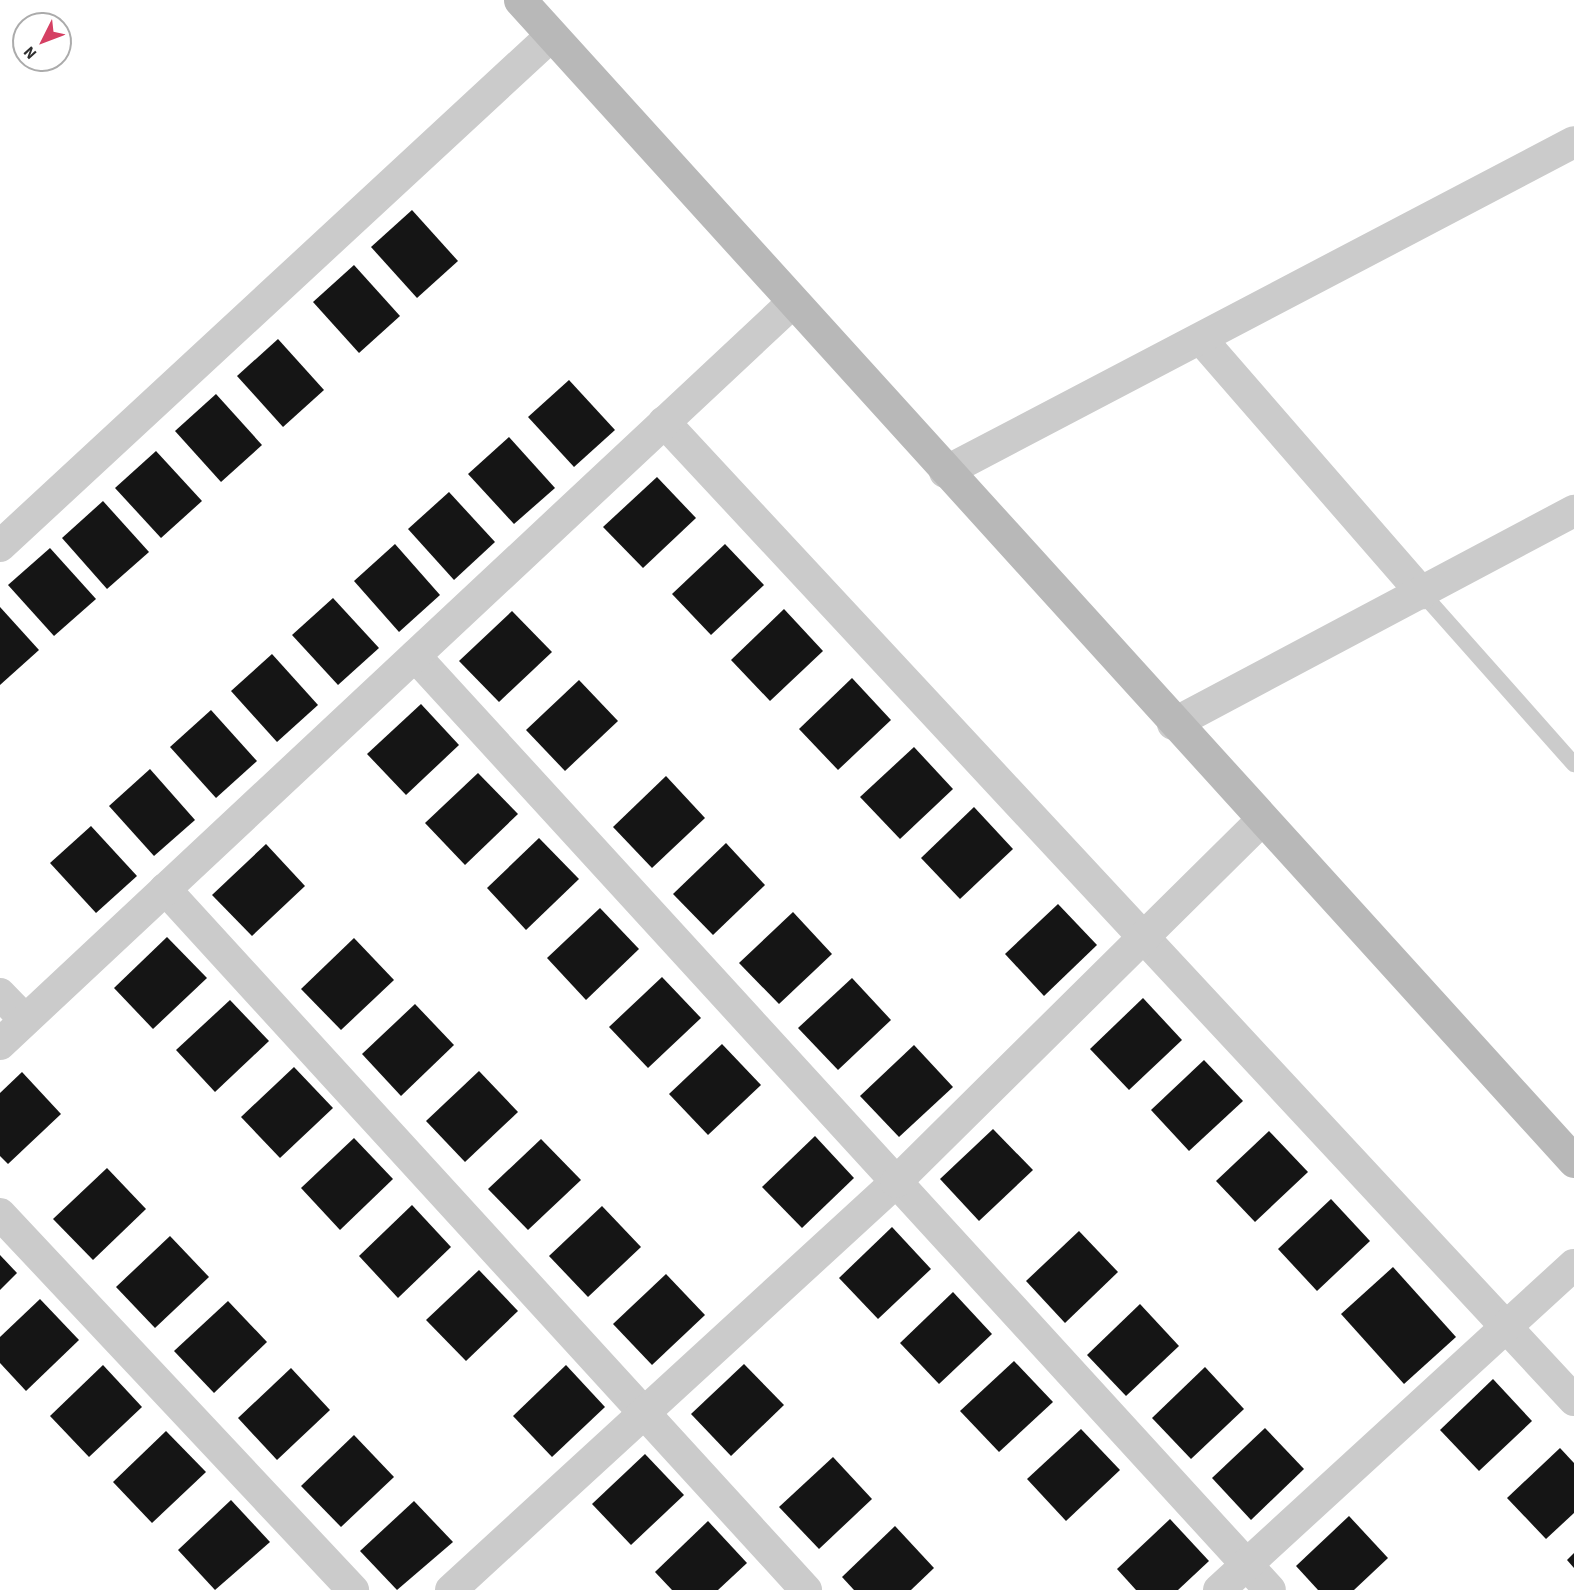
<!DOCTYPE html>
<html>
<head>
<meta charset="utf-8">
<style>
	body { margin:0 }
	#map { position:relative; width:1574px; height:1590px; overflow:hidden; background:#fff; font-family:"Source Sans 3",sans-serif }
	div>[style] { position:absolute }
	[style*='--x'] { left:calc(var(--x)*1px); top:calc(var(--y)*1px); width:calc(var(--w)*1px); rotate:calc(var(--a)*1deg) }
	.building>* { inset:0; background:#151515 }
	.service>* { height:16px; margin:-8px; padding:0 8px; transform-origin:8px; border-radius:8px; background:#cbcbcb }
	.minor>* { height:32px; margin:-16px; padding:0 16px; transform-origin:16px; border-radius:16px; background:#cbcbcb }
	.secondary>* { height:33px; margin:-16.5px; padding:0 16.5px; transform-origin:16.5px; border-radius:16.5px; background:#b8b8b8 }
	span { translate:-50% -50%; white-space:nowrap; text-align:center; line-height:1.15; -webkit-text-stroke:6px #fff; paint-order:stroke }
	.north { position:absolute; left:12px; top:12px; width:60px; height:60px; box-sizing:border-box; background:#fff; border:2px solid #ababab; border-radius:50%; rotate:228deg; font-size:16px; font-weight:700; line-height:24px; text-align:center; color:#2e2e2e }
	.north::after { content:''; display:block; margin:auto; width:21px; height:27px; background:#d54063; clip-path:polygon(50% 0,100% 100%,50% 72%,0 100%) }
</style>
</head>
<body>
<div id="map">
	<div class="building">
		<i style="clip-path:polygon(412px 210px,458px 261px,417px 298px,371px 247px)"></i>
		<i style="clip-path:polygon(354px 265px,400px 316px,359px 353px,313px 302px)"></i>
		<i style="clip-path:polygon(278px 339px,324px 390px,283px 427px,237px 376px)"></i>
		<i style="clip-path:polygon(569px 380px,615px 430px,574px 467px,528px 417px)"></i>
		<i style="clip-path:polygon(216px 394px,262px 445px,221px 482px,175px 431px)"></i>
		<i style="clip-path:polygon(509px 437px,555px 488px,514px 524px,468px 474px)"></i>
		<i style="clip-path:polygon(156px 451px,202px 501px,161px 538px,115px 488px)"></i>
		<i style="clip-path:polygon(657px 477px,696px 518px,643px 568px,603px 527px)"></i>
		<i style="clip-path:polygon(449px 492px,495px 542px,454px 580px,408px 529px)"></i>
		<i style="clip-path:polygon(103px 501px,149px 552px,107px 589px,62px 538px)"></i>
		<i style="clip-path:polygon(395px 544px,440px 595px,399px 632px,354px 581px)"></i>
		<i style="clip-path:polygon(725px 544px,764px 585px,711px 635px,672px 594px)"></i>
		<i style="clip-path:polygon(50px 548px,96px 599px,54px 636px,8px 585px)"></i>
		<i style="clip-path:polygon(333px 598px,379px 648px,338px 685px,292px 635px)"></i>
		<i style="clip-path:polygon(0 607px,39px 650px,0 685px)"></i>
		<i style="clip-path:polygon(784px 609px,823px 651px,770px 701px,731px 660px)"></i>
		<i style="clip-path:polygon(512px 611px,552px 652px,499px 702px,459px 661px)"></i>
		<i style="clip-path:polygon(272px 654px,318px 705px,277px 742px,231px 691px)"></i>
		<i style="clip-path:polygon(852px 678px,891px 720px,838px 770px,799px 729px)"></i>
		<i style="clip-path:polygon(579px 680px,618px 721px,565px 771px,526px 730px)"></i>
		<i style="clip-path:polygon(421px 704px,459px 745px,406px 795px,367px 754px)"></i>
		<i style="clip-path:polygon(211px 710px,257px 761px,216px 798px,170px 747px)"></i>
		<i style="clip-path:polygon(914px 747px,953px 789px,900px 839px,860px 797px)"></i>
		<i style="clip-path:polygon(150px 769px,195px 820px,154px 856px,109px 806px)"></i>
		<i style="clip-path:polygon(478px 773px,518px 814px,465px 865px,425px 823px)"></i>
		<i style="clip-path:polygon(666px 776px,705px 818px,652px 868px,613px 827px)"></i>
		<i style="clip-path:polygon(974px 807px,1013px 849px,960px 899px,921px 858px)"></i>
		<i style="clip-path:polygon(91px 826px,137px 876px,96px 913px,50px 863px)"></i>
		<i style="clip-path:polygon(539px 838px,579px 879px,526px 930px,487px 888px)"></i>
		<i style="clip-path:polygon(726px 843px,765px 885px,713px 935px,673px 894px)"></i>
		<i style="clip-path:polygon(266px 844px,305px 886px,252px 936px,212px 895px)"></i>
		<i style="clip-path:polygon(1058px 904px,1097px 945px,1044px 996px,1005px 954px)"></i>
		<i style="clip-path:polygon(600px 908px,639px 949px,586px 1000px,547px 958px)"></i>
		<i style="clip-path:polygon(793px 912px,832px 954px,779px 1004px,739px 963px)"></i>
		<i style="clip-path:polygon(167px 937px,207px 978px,153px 1029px,114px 988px)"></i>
		<i style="clip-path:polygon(354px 938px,394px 980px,341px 1030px,301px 989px)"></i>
		<i style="clip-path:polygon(662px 977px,701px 1018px,648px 1068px,609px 1027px)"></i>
		<i style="clip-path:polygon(852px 978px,891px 1020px,838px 1070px,798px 1028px)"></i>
		<i style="clip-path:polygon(1143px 998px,1182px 1040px,1129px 1090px,1090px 1049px)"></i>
		<i style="clip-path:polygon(230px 1000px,269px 1041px,215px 1092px,176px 1050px)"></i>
		<i style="clip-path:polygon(415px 1004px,454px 1045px,401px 1096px,362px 1054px)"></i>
		<i style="clip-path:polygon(722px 1044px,761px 1085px,708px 1135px,669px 1094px)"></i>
		<i style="clip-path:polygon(914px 1045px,953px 1087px,899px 1137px,860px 1096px)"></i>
		<i style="clip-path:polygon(1204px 1060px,1243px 1101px,1189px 1151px,1151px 1110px)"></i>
		<i style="clip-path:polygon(294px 1067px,333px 1108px,280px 1158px,241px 1117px)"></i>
		<i style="clip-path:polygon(479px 1071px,518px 1112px,465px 1162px,426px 1121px)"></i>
		<i style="clip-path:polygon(22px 1072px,61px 1114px,8px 1164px,0 1156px,0 1093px)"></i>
		<i style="clip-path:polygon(993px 1129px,1033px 1170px,979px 1221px,940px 1179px)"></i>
		<i style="clip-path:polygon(1269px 1131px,1308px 1172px,1255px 1222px,1216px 1181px)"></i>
		<i style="clip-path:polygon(815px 1136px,854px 1178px,802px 1228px,762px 1187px)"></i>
		<i style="clip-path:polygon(354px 1138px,393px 1179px,340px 1230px,301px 1188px)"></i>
		<i style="clip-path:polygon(541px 1139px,581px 1180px,528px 1230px,488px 1189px)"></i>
		<i style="clip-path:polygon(107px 1168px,146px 1209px,93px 1260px,53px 1219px)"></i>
		<i style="clip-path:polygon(1331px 1199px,1370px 1241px,1317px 1291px,1278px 1249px)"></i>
		<i style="clip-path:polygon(412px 1205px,451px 1247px,398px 1298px,359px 1256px)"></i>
		<i style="clip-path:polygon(602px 1206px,641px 1247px,588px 1297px,549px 1256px)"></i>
		<i style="clip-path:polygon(892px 1227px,931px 1269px,878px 1319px,839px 1278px)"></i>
		<i style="clip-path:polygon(1079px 1231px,1118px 1272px,1065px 1323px,1026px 1281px)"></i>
		<i style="clip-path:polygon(170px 1236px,209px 1277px,155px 1328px,116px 1287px)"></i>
		<i style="clip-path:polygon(0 1255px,17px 1273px,0 1290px)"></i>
		<i style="clip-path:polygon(1393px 1267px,1456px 1337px,1404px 1384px,1341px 1314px)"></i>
		<i style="clip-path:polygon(479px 1270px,518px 1311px,466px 1361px,426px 1320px)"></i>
		<i style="clip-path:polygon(666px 1274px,705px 1315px,652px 1365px,613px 1324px)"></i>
		<i style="clip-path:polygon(953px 1292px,992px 1334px,939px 1384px,900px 1343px)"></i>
		<i style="clip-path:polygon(40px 1299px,79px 1340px,26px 1391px,0 1363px,0 1337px)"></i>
		<i style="clip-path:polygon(228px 1301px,267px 1342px,214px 1393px,174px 1351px)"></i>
		<i style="clip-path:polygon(1140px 1304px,1179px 1346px,1126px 1396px,1087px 1355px)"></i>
		<i style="clip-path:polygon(1014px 1361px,1053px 1402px,999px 1452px,960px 1411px)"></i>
		<i style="clip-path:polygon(744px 1364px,784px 1405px,731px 1456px,691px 1414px)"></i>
		<i style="clip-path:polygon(103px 1365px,142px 1407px,89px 1457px,50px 1416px)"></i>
		<i style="clip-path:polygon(566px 1365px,605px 1407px,552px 1457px,513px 1416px)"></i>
		<i style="clip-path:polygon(1205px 1367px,1244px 1409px,1191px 1459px,1152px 1418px)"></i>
		<i style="clip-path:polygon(291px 1368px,330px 1410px,277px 1460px,238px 1418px)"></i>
		<i style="clip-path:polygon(1493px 1379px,1532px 1421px,1479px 1471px,1440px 1430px)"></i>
		<i style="clip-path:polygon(1265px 1428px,1304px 1469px,1251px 1520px,1212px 1478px)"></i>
		<i style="clip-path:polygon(1081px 1429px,1120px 1470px,1066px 1521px,1027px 1479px)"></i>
		<i style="clip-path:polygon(166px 1431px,206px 1472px,152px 1523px,113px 1482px)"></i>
		<i style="clip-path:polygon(354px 1435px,394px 1477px,341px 1527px,301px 1486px)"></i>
		<i style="clip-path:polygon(1560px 1448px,1574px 1463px,1574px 1513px,1546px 1539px,1507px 1498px)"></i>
		<i style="clip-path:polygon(645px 1454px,684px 1495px,631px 1545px,592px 1504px)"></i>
		<i style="clip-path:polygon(833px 1457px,872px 1499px,819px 1549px,779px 1507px)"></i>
		<i style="clip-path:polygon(231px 1500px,270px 1542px,215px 1590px,178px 1550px)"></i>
		<i style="clip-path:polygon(414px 1501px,453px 1542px,397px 1590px,360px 1551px)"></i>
		<i style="clip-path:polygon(1349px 1516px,1388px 1558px,1354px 1590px,1318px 1590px,1296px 1566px)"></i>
		<i style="clip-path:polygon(1170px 1519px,1209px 1561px,1178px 1590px,1136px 1590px,1117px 1569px)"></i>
		<i style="clip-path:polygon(708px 1521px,747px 1563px,718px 1590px,672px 1590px,655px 1572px)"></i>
		<i style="clip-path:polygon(895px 1526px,934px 1568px,911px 1590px,854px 1590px,842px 1577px)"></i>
		<i style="clip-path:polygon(1574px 1553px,1574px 1568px,1567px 1560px)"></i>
	</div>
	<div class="service">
		<i style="--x:1422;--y:593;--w:229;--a:48.4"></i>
	</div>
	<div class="minor">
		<i style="--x:1201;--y:339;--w:337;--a:49"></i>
		<i style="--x:664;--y:422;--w:1336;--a:47.06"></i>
		<i style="--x:945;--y:472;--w:710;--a:-27.68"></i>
		<i style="--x:0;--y:546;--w:752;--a:-42.79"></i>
		<i style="--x:415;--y:656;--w:1266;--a:47.53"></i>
		<i style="--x:1173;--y:724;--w:454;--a:-28"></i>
		<i style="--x:165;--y:889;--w:950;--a:47.56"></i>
		<i style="--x:0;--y:994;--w:36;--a:46"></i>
		<i style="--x:0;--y:1044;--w:1085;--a:-43.09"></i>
		<i style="--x:0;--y:1214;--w:516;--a:46.81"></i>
		<i style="--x:451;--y:1590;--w:604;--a:-42.52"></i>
		<i style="--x:896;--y:1182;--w:515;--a:-44.69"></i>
		<i style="--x:1219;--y:1590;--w:481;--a:-42.5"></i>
	</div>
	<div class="secondary">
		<i style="--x:520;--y:0;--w:1568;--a:47.77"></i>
	</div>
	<div class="north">N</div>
</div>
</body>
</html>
